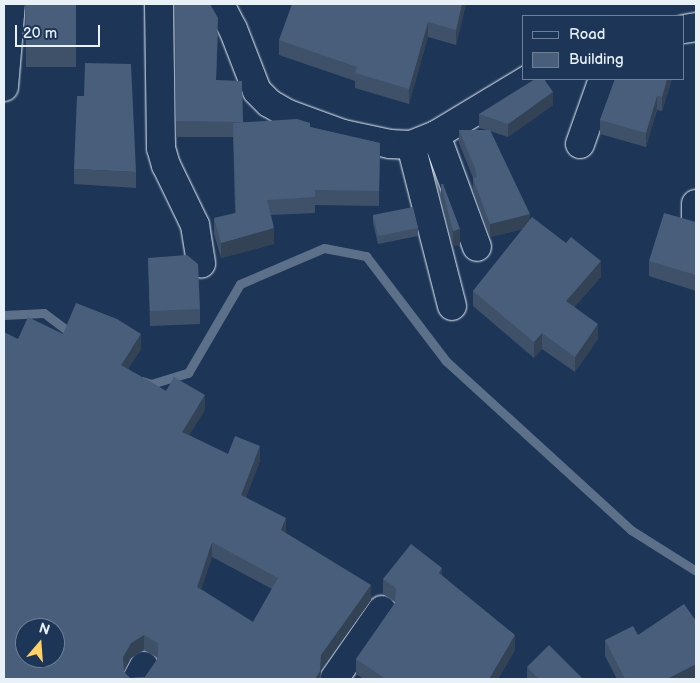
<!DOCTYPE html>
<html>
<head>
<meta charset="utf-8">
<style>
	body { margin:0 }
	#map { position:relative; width:700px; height:683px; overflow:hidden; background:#1d3557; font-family:"Balsamiq Sans",sans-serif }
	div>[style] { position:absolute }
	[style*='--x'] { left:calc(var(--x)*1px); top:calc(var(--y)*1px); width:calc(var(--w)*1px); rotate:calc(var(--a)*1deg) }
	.stream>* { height:9px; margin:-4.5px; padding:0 4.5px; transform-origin:4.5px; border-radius:4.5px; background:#5d7089 }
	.roads { filter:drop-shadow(0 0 1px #e8f1f8) drop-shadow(0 0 1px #e8f1f8) }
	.minor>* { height:28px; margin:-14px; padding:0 14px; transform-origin:14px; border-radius:14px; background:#1d3557 }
	.wall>* { inset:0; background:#3f5169 }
	.shaded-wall>* { inset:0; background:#334255 }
	.building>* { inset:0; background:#495e7a }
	span { translate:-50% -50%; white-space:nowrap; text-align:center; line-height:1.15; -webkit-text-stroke:4.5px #1d3557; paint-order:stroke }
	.frame { position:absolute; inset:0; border:5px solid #e8f1f8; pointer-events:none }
	.legend { position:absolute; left:522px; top:15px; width:162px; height:65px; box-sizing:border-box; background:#1d3557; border:1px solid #6e8097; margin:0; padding:6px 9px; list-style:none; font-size:15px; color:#e8f1f8 }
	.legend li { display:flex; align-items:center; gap:10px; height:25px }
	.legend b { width:25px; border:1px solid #6e8097 }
	.north { position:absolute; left:15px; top:618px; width:50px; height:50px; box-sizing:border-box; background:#1d3557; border:1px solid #6e8097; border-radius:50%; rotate:18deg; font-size:14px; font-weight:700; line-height:20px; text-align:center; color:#e8f1f8 }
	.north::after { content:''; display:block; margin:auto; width:18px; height:22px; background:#ffd166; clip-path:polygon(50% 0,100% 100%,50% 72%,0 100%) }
	.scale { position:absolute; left:15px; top:25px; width:85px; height:22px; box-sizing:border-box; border:2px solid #e8f1f8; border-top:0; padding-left:6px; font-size:15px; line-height:18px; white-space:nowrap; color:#e8f1f8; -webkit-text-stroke:4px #1d3557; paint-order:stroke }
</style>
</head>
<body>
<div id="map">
	<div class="stream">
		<i style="--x:4;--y:315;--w:40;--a:-2.9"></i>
		<i style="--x:44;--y:313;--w:36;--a:37"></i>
		<i style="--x:142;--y:381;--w:9;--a:18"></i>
		<i style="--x:151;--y:384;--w:39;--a:-17"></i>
		<i style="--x:188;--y:373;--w:103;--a:-59.7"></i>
		<i style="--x:240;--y:284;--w:91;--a:-23.2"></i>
		<i style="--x:324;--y:248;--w:43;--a:10.8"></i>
		<i style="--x:366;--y:256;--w:132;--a:52.7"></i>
		<i style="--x:446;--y:361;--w:251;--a:42.4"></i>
		<i style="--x:631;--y:530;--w:77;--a:32.2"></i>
	</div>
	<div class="roads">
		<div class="minor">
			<i style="--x:159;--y:4;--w:144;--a:89.2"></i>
			<i style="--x:161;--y:148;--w:18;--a:74"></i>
			<i style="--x:166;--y:165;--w:67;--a:64.2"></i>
			<i style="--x:195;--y:225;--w:39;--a:81"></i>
			<i style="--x:220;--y:4;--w:28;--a:63"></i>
			<i style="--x:233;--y:29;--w:66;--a:68.8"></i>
			<i style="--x:257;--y:91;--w:17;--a:45"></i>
			<i style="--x:269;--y:103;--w:22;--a:30"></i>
			<i style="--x:288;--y:114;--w:59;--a:20"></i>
			<i style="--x:343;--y:134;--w:48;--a:12"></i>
			<i style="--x:390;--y:144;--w:21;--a:3"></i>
			<i style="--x:411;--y:145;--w:27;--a:-22"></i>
			<i style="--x:436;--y:135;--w:109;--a:-31.1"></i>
			<i style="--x:684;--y:29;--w:12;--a:-9"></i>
			<i style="--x:4;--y:87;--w:83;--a:-85.2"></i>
			<i style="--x:436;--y:135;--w:119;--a:69.9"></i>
			<i style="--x:580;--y:144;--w:69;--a:-70.5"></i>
			<i style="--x:411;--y:145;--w:166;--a:75.7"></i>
			<i style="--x:696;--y:204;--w:14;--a:90"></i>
			<i style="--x:137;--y:679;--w:15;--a:-62"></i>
			<i style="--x:334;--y:679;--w:84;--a:-55.2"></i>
		</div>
	</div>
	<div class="wall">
		<i style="clip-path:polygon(25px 4px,76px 4px,76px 67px,26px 67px)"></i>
		<i style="clip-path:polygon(175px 4px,218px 33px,216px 80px,243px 122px,310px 127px,380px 143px,379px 206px,315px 205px,315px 213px,271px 215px,274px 244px,221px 258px,214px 234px,214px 218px,235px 213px,233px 137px,176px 137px)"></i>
		<i style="clip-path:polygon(466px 4px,456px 45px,428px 37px,409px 104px,355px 88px,355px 81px,279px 55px,279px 40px)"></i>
		<i style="clip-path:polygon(615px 79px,672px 79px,662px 111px,657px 110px,646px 147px,600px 134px,600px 120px)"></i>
		<i style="clip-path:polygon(553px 105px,508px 137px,490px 131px,530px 221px,601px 277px,574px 307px,598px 339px,575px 372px,542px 349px,534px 358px,473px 306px,473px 291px,523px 229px,490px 237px,473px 191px,473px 178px,459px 143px,459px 130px,487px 130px,479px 128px,479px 114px)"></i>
		<i style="clip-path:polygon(74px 169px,136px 172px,136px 188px,74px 184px)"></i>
		<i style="clip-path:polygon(441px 184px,460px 245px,453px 246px,441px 199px)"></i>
		<i style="clip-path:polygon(373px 215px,418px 228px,418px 236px,378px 244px,373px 223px)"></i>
		<i style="clip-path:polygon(696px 222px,696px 291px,649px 276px,649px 261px)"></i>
		<i style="clip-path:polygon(148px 258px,200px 309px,200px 324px,150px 326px)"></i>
		<i style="clip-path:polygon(evenodd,18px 339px,141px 349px,128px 369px,166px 391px,205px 410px,189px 435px,228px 454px,260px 461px,246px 497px,286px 534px,371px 600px,321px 670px,320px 679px,4px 679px,18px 339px,212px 557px,272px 589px,253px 622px,201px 589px,212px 557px,18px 339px,144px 650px,158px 658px,145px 677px,130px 678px,124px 672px,131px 658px,144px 650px)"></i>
		<i style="clip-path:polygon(442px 576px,515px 650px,498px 679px,364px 679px,356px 674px,356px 659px,395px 603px,395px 602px,383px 594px,383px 579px)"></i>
		<i style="clip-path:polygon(696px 621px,696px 679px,617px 679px,605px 656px,605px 640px,638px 635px)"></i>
		<i style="clip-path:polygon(527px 667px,583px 679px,527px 679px)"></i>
	</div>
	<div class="shaded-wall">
		<i style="clip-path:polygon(462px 4px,466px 4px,456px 45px,456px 30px)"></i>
		<i style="clip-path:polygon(428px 22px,428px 37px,409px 104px,409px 89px)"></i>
		<i style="clip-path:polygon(667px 79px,672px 79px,662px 111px,662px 97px)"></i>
		<i style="clip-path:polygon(553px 92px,553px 105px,508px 137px,508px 124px)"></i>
		<i style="clip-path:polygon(657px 96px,657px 110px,646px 147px,646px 133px)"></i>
		<i style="clip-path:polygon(530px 214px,530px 227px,490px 237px,490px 224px)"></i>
		<i style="clip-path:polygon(274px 228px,274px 244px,221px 258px,221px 243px)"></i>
		<i style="clip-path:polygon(460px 229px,460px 245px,453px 246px,453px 231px)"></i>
		<i style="clip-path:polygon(601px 261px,601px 277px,566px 317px,566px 301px)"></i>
		<i style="clip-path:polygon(598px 324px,598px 339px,575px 372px,575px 357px)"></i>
		<i style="clip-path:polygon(542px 333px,542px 349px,534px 358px,534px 342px)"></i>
		<i style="clip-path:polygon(141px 334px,141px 349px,121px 380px,121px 365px)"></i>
		<i style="clip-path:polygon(205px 395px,205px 410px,182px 447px,182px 432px)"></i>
		<i style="clip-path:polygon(260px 446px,260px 461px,241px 510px,241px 495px)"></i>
		<i style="clip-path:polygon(286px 518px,286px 533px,281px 530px)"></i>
		<i style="clip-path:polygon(212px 542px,212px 557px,197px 602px,197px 587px)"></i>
		<i style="clip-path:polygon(442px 568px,442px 583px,439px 573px)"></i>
		<i style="clip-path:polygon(371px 585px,371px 600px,321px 670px,320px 679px,315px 679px,321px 655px)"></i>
		<i style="clip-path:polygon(144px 635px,144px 650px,131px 658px,123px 672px,123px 657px,131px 643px)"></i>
		<i style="clip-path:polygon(515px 635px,515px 650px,498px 679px,489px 679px)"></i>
		<i style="clip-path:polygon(696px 664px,696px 679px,667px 679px)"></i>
	</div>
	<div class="building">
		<i style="clip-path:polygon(26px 4px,76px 4px,76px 45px,26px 45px)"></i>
		<i style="clip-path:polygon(175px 4px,210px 4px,218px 18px,216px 80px,242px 81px,243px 122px,176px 121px)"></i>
		<i style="clip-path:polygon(292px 4px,462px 4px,456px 30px,428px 22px,409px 89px,355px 73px,357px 67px,279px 40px)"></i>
		<i style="clip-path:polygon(85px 63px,131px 64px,136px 172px,74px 169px,77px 96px,84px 96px)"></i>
		<i style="clip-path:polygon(535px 79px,544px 79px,553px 92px,508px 124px,479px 114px)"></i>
		<i style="clip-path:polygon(615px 79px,667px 79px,662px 97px,657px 96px,646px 133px,600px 120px)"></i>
		<i style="clip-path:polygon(297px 119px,310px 123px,310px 127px,380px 143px,379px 191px,315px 190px,315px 197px,267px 200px,274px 228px,221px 243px,214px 218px,236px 213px,233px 123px)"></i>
		<i style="clip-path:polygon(459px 130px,490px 130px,530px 214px,490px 224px,473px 178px,477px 177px,475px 168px)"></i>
		<i style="clip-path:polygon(441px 184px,443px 184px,460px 229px,453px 231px)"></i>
		<i style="clip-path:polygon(413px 207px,418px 228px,378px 236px,373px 215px)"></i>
		<i style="clip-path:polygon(664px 213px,696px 222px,696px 275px,649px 261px)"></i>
		<i style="clip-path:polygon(532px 217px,566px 243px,571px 237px,601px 261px,566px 301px,598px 324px,575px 357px,542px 333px,534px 342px,473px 291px)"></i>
		<i style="clip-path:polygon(187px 255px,198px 264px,200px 309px,150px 311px,148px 258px)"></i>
		<i style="clip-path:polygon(evenodd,76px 303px,117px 319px,141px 334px,121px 365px,166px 391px,174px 377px,205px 395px,182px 432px,228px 454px,235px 436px,260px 446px,241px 495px,286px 518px,281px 530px,371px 585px,321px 655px,320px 671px,315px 679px,4px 679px,4px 332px,18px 339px,28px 317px,63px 334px,76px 303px,212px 542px,278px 578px,253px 622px,197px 587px,212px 542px,76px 303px,25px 628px,55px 628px,55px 658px,25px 658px,25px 628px,76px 303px,144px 635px,158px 643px,158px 658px,145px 677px,130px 678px,124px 672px,123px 657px,131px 643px,144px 635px)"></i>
		<i style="clip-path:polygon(411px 544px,442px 568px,439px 573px,515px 635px,489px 679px,386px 679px,356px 659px,395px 603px,396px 588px,383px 579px)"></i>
		<i style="clip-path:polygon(684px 604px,696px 621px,696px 664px,667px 679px,625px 679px,605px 640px,633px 626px,638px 635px)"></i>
		<i style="clip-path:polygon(549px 645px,583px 679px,539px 679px,527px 667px)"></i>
	</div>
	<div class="frame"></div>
	<ul class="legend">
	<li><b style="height:6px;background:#1d3557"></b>Road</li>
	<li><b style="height:14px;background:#495e7a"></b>Building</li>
	</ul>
	<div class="north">N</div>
	<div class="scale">20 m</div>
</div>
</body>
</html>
